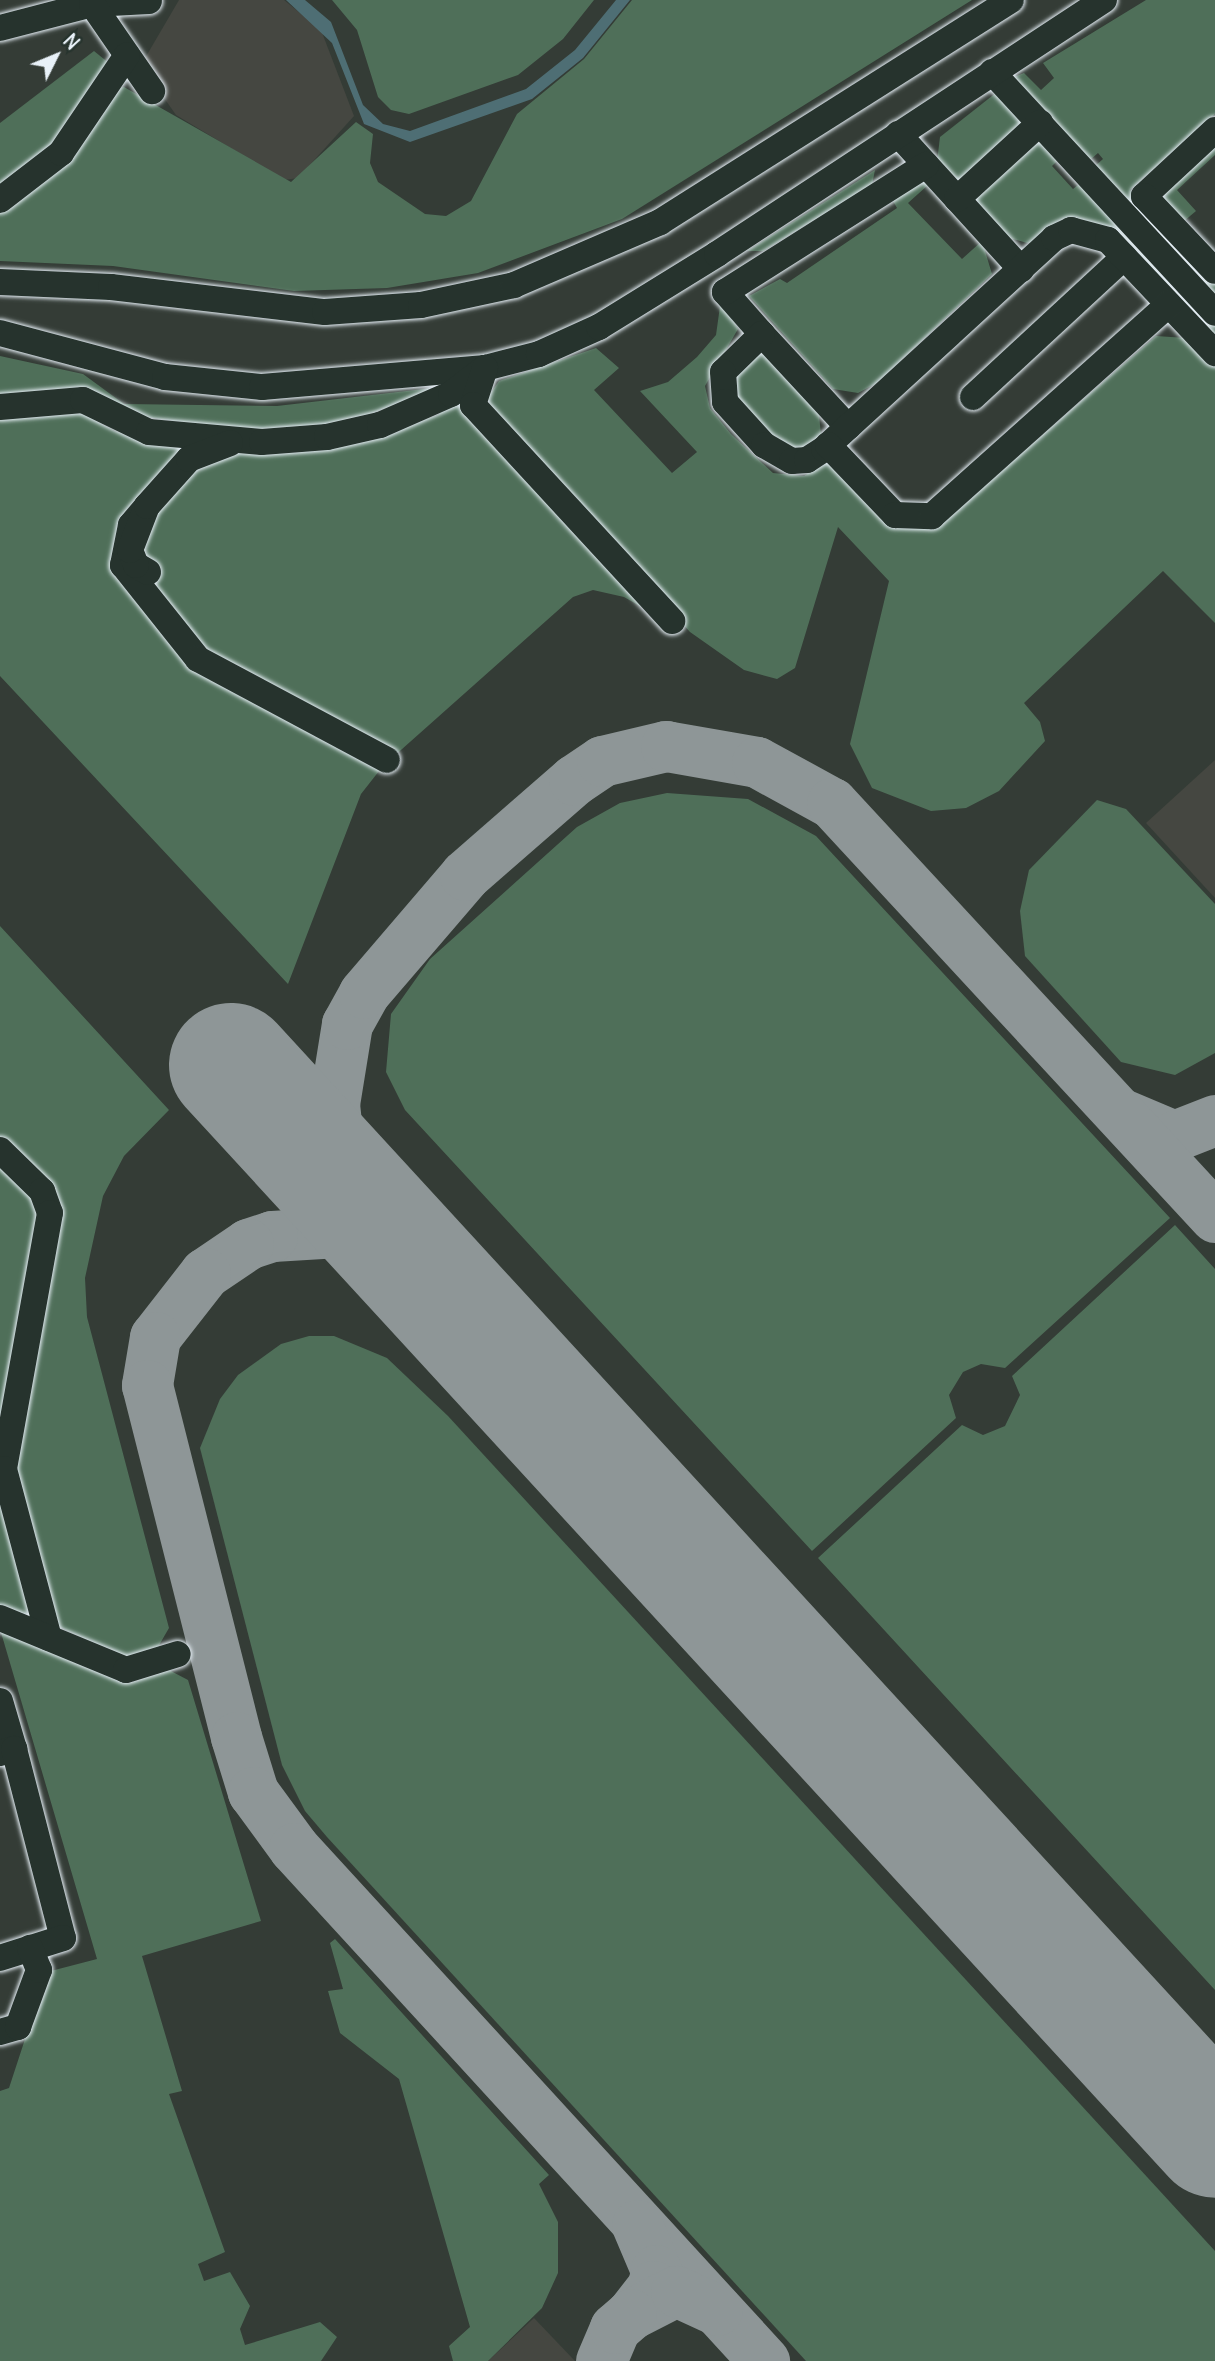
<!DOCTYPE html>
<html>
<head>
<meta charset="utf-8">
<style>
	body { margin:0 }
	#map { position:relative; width:1215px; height:2361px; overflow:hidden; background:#343c36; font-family:Delius,sans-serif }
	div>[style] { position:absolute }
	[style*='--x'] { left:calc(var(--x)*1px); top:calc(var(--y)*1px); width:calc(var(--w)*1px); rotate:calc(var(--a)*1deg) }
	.built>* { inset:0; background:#454741 }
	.green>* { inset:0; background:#4f6f59 }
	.water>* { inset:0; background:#4e6e74 }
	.taxiway>* { height:51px; margin:-25.5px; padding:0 25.5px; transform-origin:25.5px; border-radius:25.5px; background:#8e9697 }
	.runway>* { height:124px; margin:-62px; padding:0 62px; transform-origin:62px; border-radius:62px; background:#8e9697 }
	.roads { filter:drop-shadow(0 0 2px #e8f1f8) drop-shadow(0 0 2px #e8f1f8) }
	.minor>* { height:26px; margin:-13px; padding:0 13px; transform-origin:13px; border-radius:13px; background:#26332d }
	span { translate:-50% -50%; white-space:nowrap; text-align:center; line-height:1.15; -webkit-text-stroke:6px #26332d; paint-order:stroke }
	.north { position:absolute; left:21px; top:21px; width:70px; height:70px; -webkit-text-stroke:5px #26332d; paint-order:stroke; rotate:47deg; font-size:19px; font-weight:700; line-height:28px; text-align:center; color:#e8f1f8 }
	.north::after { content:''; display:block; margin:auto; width:24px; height:32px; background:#e8f1f8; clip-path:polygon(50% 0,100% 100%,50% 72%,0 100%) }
</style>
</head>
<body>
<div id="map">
	<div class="built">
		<i style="clip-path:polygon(179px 0,284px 0,321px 30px,354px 116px,298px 178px,284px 180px,176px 115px,141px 65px)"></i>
		<i style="clip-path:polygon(1215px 760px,1215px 898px,1146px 823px)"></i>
		<i style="clip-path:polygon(534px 2318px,575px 2361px,488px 2361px)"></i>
	</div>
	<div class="green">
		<i style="clip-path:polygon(332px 0,594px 0,563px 39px,518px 75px,409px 114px,391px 110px,378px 97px,357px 30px)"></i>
		<i style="clip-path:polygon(632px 0,972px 0,622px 219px,478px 273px,387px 288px,294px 291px,113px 266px,0 261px,0 207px,115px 89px,124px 87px,291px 182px,356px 122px,373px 134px,370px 163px,378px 182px,425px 214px,446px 216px,471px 201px,517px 114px,584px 59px)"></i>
		<i style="clip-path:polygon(1146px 0,1215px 0,1215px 114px,1130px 190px,1215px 281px,1215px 305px,1093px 168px,1103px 159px,1098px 153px,1090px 160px,1012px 78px,1024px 73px,1041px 90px,1054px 78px,1043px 63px)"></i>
		<i style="clip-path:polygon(94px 51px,110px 64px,65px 139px,0 191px,0 123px)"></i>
		<i style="clip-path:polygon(997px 92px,1024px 120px,960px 184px,937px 162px,940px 137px)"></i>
		<i style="clip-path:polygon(1215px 139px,1215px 155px,1177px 190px,1196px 211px,1183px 222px,1164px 201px,1165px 189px)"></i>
		<i style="clip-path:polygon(1042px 140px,1062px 156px,1052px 166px,1073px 189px,1083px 181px,1215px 326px,1215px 343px,1115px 236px,1027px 243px,1006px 237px,973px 197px,1019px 152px)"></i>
		<i style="clip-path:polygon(875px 170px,872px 185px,763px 251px,747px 251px)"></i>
		<i style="clip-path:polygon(921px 178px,928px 185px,908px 203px,962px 259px,982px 241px,992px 274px,877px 383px,858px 393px,833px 389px,749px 296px,780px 279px,787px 283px,897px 208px,893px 201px)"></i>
		<i style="clip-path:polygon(721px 299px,738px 329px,705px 386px,710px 408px,731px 434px,773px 473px,804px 476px,830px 459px,882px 514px,939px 525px,1156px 336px,1186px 338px,1215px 365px,1215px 623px,1163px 571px,1024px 703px,1040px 722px,1045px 741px,999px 791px,966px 808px,931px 811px,872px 788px,850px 744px,889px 581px,838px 527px,795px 668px,777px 679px,744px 670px,690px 632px,492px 412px,488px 397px,499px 381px,596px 348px,619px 368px,594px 390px,672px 473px,697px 452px,640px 391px,668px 382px,697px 357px,716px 335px)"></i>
		<i style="clip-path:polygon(758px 354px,767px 355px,818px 405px,821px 435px,804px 448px,785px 450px,734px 399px,736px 367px)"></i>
		<i style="clip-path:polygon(0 356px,83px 374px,124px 404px,277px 406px,441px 387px,346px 423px,247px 431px,0 397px)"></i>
		<i style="clip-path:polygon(458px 398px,661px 618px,624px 597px,593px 590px,573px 597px,383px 766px,361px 794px,288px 984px,0 676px,0 413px,76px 409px,114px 431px,152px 440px,293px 453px,367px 441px,438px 415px)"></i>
		<i style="clip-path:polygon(667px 793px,748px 799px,816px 836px,1170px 1218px,1005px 1368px,981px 1364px,963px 1372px,949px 1395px,956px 1418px,812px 1551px,405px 1110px,386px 1072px,391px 1014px,430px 959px,577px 827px,620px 803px)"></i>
		<i style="clip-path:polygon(1097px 800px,1126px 809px,1215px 904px,1215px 1053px,1175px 1075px,1121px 1062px,1025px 956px,1020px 911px,1029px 870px)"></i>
		<i style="clip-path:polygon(0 926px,169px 1110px,124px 1156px,103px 1196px,85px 1278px,87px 1317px,169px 1628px,158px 1647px,128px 1659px,53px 1624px,14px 1478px,57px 1229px,0 1144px)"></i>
		<i style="clip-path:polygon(0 1158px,39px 1195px,45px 1226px,0 1417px)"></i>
		<i style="clip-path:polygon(1175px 1225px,1215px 1269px,1215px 1990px,818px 1558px,962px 1425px,983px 1435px,1005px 1426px,1020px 1395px,1012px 1376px)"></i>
		<i style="clip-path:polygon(309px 1336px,334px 1336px,387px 1358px,448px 1416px,1215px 2251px,1215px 2361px,806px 2361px,327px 1837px,305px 1811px,282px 1765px,200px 1448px,220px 1399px,238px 1375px,281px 1344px)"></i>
		<i style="clip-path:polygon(0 1492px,37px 1621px,0 1606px)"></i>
		<i style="clip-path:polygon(0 1629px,117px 1680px,129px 1683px,169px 1670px,188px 1680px,261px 1921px,142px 1956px,182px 2091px,169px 2094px,225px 2252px,198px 2264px,204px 2281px,230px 2272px,250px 2306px,240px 2329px,245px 2345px,320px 2322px,337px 2337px,321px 2361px,0 2361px,0 2091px,9px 2088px,47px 1972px,97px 1959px)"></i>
		<i style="clip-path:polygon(335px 1939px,549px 2175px,539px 2184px,558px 2222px,558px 2273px,542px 2308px,488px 2361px,453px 2361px,449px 2346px,470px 2327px,399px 2079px,340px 2033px,328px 1991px,343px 1989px,330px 1943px)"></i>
	</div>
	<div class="water">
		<i style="clip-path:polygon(286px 0,305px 0,331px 22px,363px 105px,383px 124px,410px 131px,526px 89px,575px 50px,616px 0,630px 0,583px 58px,532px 99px,410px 142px,364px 124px,332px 43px)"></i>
	</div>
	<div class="taxiway">
		<i style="--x:1122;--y:1114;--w:56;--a:22.9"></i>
		<i style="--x:1174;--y:1136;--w:44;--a:-21.3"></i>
		<i style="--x:365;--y:1211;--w:74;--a:-111.4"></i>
		<i style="--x:338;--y:1142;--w:38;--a:-96"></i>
		<i style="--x:334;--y:1104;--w:81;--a:-80.8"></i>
		<i style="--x:347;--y:1024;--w:35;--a:-61"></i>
		<i style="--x:364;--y:993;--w:155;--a:-49.4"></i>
		<i style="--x:465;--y:875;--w:145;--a:-41.1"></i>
		<i style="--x:574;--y:780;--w:34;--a:-34"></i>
		<i style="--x:602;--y:761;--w:66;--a:-13.2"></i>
		<i style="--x:666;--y:746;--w:92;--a:10"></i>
		<i style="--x:757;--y:762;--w:85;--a:28.7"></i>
		<i style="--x:832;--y:803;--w:564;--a:47.23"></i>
		<i style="--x:421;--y:1273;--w:57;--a:-147.1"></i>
		<i style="--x:373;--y:1242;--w:36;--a:-164"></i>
		<i style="--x:338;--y:1232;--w:66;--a:176.5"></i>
		<i style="--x:272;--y:1236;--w:25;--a:162"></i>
		<i style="--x:248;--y:1244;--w:52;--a:146"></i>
		<i style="--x:205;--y:1273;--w:81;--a:128"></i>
		<i style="--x:155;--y:1337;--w:49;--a:99.5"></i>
		<i style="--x:147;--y:1385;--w:363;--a:75.8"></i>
		<i style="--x:236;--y:1737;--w:58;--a:72.8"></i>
		<i style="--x:253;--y:1792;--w:69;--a:53.8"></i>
		<i style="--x:294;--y:1848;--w:696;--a:47.5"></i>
		<i style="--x:637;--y:2225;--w:49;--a:67.1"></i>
		<i style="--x:656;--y:2270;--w:16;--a:101"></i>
		<i style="--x:653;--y:2286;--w:36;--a:128"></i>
		<i style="--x:631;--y:2314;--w:51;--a:-27.1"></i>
		<i style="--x:676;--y:2291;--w:45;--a:24.9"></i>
		<i style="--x:601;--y:2361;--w:36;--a:-67"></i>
		<i style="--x:615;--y:2328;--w:21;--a:-41"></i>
	</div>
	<div class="runway">
		<i style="--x:231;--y:1065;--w:1454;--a:47.42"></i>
	</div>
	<div class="roads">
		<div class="minor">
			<i style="--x:92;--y:4;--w:57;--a:-3"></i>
			<i style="--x:0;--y:28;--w:95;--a:-14.6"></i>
			<i style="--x:92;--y:4;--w:106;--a:55.4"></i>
			<i style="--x:992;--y:72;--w:328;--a:47.2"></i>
			<i style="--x:1215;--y:130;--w:97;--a:137.1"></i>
			<i style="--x:1144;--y:196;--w:103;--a:46.6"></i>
			<i style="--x:898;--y:134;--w:183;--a:47.7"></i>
			<i style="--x:957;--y:199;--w:113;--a:-42.5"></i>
			<i style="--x:0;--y:200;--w:77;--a:-37.6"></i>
			<i style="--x:61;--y:153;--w:118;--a:-56"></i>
			<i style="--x:0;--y:282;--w:111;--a:2.6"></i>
			<i style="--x:111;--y:287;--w:215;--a:6.7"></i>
			<i style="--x:325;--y:312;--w:96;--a:-4.2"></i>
			<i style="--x:421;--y:305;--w:95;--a:-12.1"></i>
			<i style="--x:514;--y:285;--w:159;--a:-23.3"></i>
			<i style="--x:660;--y:222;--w:415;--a:-32.3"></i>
			<i style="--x:0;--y:333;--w:171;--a:14.9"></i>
			<i style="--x:165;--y:377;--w:98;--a:5.9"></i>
			<i style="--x:262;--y:387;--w:224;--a:-4.9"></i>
			<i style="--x:485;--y:368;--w:56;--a:-14.5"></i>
			<i style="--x:539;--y:354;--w:66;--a:-24.2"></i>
			<i style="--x:599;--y:327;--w:139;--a:-31.7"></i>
			<i style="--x:717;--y:254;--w:463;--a:-33.3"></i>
			<i style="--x:762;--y:334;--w:56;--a:-131.4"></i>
			<i style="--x:725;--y:292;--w:238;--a:-32.3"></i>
			<i style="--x:973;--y:397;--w:206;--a:-42.8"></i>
			<i style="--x:0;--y:407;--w:83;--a:-4.8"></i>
			<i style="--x:83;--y:400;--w:73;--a:25.9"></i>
			<i style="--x:149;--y:432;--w:113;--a:5.1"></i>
			<i style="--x:262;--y:442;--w:65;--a:-4.4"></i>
			<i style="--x:327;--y:437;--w:54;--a:-12.8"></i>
			<i style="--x:380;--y:425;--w:77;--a:-23.6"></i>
			<i style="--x:451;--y:394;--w:43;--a:-37.4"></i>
			<i style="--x:485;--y:368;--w:39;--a:108"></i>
			<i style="--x:473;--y:405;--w:294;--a:47.3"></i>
			<i style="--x:848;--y:427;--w:127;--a:-132.8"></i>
			<i style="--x:762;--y:334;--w:54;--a:135.7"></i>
			<i style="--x:723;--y:372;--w:30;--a:86"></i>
			<i style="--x:725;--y:402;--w:58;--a:47.8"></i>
			<i style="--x:764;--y:445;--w:32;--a:30"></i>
			<i style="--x:792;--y:461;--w:15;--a:-4"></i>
			<i style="--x:807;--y:460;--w:20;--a:-33"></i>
			<i style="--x:824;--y:449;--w:312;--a:-42.5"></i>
			<i style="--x:1054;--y:238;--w:19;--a:-25"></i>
			<i style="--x:1071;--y:230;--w:38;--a:15"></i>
			<i style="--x:1108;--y:240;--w:156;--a:46.6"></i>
			<i style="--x:828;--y:445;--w:97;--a:46.3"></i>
			<i style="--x:895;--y:515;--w:37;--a:2"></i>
			<i style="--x:932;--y:516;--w:317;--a:-41.8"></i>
			<i style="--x:147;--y:506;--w:25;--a:130"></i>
			<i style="--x:131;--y:525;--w:41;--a:101.3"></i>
			<i style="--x:123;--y:565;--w:120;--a:51.4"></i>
			<i style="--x:198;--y:659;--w:214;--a:28.1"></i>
			<i style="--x:148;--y:572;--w:14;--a:-150"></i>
			<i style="--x:136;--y:565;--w:16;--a:-112"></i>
			<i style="--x:130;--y:550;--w:47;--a:-68.9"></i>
			<i style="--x:147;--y:506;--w:63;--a:-48.2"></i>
			<i style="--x:189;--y:459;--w:44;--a:-21.3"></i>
			<i style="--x:0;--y:1150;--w:59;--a:44.3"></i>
			<i style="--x:42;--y:1191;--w:23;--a:70"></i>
			<i style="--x:50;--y:1213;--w:260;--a:100.2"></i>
			<i style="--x:4;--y:1469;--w:175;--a:75.1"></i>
			<i style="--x:0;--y:1618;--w:136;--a:22.4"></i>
			<i style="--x:126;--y:1670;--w:54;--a:-17.1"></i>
			<i style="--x:0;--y:1701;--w:50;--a:73.7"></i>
			<i style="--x:0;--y:1753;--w:15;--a:-16"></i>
			<i style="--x:14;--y:1749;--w:195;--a:75.5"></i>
			<i style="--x:63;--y:1938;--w:66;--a:162.4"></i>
			<i style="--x:0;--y:2032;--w:19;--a:-16"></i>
			<i style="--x:18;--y:2027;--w:61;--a:-69.8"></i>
			<i style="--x:39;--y:1970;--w:24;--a:-112"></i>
		</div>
	</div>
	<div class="north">N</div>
</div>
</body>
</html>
